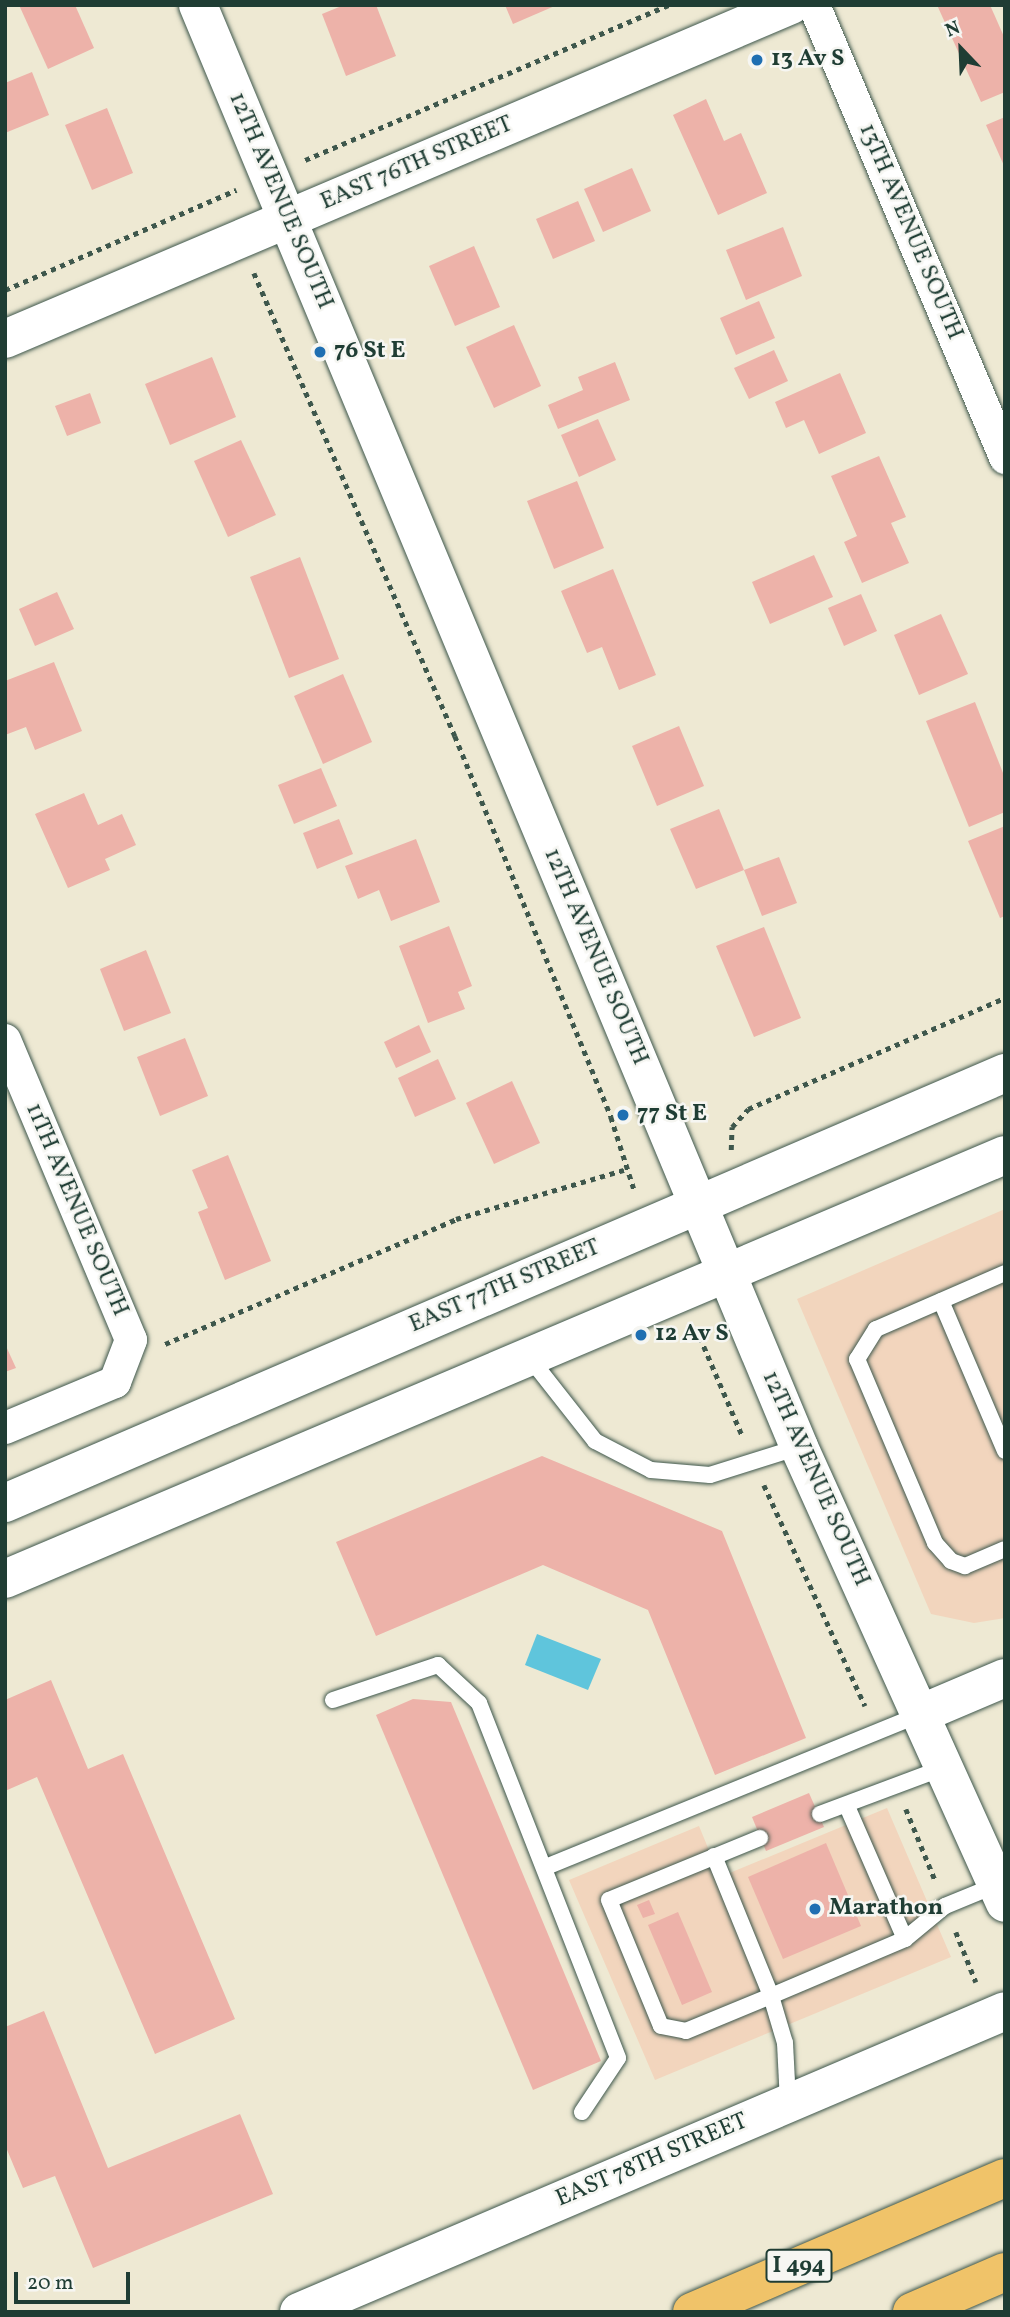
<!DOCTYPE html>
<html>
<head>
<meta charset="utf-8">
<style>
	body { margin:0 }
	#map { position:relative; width:1010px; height:2317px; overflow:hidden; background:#eee9d3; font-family:Vollkorn,serif }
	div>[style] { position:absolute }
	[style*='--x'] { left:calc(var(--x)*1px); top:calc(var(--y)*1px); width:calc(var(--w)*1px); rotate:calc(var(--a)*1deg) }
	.built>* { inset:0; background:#f2d5bd }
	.water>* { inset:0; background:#5fc5dc }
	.building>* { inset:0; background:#edb2a9 }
	.path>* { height:4.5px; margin-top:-2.25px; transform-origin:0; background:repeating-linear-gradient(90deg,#3e574c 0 5px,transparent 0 10px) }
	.roads { filter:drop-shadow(0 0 2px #3e574c) drop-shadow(0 0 2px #3e574c) }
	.service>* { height:16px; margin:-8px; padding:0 8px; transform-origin:8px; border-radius:8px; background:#fff }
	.minor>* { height:32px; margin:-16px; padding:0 16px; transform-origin:16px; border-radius:16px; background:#fff }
	.tertiary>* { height:38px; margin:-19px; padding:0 19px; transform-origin:19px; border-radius:19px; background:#fff }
	.motorway>* { height:38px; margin:-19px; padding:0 19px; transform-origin:19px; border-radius:19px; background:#f0c369 }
	.dots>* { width:19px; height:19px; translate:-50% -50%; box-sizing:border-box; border:4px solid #f6f6f2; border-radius:50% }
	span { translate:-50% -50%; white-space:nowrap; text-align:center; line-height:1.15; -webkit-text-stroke:5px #f6f6f2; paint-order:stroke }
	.shield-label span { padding:2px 5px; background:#f6f6f2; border:2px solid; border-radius:5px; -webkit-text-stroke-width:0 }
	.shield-label { font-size:23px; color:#1f3d34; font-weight:700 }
	.poi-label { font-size:24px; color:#1f3d34; font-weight:700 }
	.left { translate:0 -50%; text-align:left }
	.street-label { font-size:24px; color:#1f3d34 }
	.frame { position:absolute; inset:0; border:7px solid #1f3d34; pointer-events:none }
	.north { position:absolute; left:926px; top:14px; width:70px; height:70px; -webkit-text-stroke:5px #f6f6f2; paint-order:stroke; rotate:337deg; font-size:19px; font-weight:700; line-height:28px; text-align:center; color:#1f3d34 }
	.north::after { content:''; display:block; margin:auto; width:24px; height:32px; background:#1f3d34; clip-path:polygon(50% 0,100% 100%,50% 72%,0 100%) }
	.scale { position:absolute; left:14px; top:2272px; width:116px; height:32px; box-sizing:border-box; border:4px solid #1f3d34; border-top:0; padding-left:9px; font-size:21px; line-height:24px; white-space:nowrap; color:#1f3d34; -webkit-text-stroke:5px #f6f6f2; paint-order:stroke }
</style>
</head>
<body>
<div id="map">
	<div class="built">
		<i style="clip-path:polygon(1005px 1209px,1005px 1618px,974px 1623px,931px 1614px,797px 1299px)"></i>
		<i style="clip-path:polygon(887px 1808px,951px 1957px,655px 2080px,569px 1880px,699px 1826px,720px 1877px)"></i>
	</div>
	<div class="water">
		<i style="clip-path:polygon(537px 1634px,601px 1659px,588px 1690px,525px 1665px)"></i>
	</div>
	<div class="building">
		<i style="clip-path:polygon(19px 5px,75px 5px,94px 48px,48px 69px)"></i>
		<i style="clip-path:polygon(344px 5px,376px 5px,396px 56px,346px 76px,322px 14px)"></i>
		<i style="clip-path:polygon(505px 5px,557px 5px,513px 24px)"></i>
		<i style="clip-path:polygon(937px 5px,990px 5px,1005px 39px,1005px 92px,981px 102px)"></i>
		<i style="clip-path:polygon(32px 72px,49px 115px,5px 133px,5px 83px)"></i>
		<i style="clip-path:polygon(706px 99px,724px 141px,741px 133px,767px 193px,718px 215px,673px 115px)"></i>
		<i style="clip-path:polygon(107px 108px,133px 173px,92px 190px,65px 125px)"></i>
		<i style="clip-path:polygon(1005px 117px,1005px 168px,986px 125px)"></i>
		<i style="clip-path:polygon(632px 168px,651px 211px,603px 232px,584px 189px)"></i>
		<i style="clip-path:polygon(578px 201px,595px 241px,553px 259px,536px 219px)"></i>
		<i style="clip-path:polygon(783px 227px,802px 276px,746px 300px,726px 250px)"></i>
		<i style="clip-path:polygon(474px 246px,500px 307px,455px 326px,429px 266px)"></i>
		<i style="clip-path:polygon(759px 301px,775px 338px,736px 355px,720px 318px)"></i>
		<i style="clip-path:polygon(514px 325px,541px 386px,494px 408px,466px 347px)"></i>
		<i style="clip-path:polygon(774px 350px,788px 381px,749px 399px,734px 368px)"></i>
		<i style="clip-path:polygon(212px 357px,236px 417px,170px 445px,145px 384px)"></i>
		<i style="clip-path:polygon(615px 362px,630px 400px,558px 429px,548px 405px,583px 390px,578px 377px)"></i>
		<i style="clip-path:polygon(840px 373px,866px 433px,819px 454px,804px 420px,786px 428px,775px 402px)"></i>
		<i style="clip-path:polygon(90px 393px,101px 423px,67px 436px,55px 406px)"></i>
		<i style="clip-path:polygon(598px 419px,616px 460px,579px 477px,561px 435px)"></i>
		<i style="clip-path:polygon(241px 440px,276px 515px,228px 537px,194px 461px)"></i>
		<i style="clip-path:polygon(879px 456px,906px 517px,891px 523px,909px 563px,862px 583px,844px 542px,857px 536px,831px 476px)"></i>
		<i style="clip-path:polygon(577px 481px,604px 548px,554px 569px,527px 501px)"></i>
		<i style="clip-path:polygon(814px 555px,833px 597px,770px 624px,752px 582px)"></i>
		<i style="clip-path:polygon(300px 557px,339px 659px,289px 678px,250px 577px)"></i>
		<i style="clip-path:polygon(613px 569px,656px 675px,619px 690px,602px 647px,587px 653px,561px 591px)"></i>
		<i style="clip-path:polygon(57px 592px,74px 629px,35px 646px,19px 609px)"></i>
		<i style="clip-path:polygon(861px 594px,877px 631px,844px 646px,828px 608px)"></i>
		<i style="clip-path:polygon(941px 614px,968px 674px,919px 695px,894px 635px)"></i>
		<i style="clip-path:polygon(54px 662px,82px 731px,35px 750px,26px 727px,5px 735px,5px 681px)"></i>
		<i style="clip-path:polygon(343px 674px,372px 742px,323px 764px,294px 696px)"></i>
		<i style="clip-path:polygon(975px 702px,1005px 778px,1005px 812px,969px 827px,926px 721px)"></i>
		<i style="clip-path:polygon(679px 726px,704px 786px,657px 806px,632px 746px)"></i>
		<i style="clip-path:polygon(321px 768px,337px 806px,294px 824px,278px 785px)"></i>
		<i style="clip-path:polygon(84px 793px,98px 825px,122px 814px,136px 845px,105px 859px,110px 870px,68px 888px,35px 814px)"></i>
		<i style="clip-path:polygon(719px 809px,744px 870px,696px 889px,670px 829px)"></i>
		<i style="clip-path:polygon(339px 819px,353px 854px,317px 869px,303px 833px)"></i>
		<i style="clip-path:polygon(1005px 826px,1005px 916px,1000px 918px,968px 841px)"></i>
		<i style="clip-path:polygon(416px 839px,440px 902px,391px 921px,379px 890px,358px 899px,345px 866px)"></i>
		<i style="clip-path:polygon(779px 857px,797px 903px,762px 916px,744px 870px)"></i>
		<i style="clip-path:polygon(449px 926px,472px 986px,458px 992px,465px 1009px,428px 1023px,399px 946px)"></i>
		<i style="clip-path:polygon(764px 927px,801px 1018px,754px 1037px,716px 946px)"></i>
		<i style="clip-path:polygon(146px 950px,171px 1013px,124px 1031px,100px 969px)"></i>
		<i style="clip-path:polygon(419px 1025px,431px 1052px,396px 1068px,384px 1042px)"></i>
		<i style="clip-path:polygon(185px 1038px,208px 1096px,160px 1116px,137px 1057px)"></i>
		<i style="clip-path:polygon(438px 1059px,456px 1099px,415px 1117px,398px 1078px)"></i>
		<i style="clip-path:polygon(512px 1081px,540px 1143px,494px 1164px,466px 1103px)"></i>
		<i style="clip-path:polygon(228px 1155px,271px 1261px,225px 1280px,198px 1212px,208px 1208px,192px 1170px)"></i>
		<i style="clip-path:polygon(5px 1344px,16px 1368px,5px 1372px)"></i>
		<i style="clip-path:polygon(542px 1456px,722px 1531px,806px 1738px,715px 1775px,648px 1610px,543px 1565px,376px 1636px,336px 1542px)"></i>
		<i style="clip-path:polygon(51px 1680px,88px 1769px,123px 1754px,235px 2019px,155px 2054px,37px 1777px,5px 1791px,5px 1700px)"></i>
		<i style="clip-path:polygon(413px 1699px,451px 1702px,601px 2061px,533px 2090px,376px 1715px)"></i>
		<i style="clip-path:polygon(809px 1793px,824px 1827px,766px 1851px,752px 1817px)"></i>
		<i style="clip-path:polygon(826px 1843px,861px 1926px,783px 1959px,748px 1877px)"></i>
		<i style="clip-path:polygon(649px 1900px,655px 1914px,643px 1918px,637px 1905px)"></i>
		<i style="clip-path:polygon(678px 1912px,712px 1992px,682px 2005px,648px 1925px)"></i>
		<i style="clip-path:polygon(44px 2011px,108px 2168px,240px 2114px,273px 2194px,93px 2268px,55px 2176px,23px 2188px,5px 2145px,5px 2027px)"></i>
	</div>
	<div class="path">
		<i style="--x:305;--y:160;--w:396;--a:-23.1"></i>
		<i style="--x:254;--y:273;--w:505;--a:66.53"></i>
		<i style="--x:455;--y:736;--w:412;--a:67.7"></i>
		<i style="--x:611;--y:1117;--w:79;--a:72.3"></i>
		<i style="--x:5;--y:290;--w:252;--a:-23.4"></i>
		<i style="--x:731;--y:1150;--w:23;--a:-88"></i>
		<i style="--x:732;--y:1127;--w:24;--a:-48"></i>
		<i style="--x:748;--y:1109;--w:280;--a:-23.4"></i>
		<i style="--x:696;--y:1328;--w:116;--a:66.7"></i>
		<i style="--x:165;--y:1344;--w:317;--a:-23.2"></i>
		<i style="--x:456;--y:1219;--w:175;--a:-16.3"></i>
		<i style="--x:764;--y:1485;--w:243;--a:65.4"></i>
		<i style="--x:906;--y:1809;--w:79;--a:67.7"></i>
		<i style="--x:956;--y:1932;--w:54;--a:68.2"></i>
	</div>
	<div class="roads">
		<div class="service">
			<i style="--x:1005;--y:1273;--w:141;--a:156.5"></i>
			<i style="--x:876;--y:1329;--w:36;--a:122"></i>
			<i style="--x:857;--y:1359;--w:200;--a:67"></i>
			<i style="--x:935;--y:1543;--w:24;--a:48"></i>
			<i style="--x:951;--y:1561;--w:15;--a:20"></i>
			<i style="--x:965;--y:1566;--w:43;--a:-23"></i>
			<i style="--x:941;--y:1301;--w:163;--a:66.9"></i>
			<i style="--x:529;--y:1357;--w:107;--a:51.8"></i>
			<i style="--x:595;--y:1441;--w:63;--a:27.4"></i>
			<i style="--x:651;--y:1470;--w:59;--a:4.8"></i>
			<i style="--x:710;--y:1475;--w:93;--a:-17.5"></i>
			<i style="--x:333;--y:1700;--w:111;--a:-18.4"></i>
			<i style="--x:438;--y:1665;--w:56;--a:42.8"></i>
			<i style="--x:479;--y:1703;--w:381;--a:68.6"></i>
			<i style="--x:618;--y:2058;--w:65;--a:123.7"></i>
			<i style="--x:820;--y:1814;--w:131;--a:-20.5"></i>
			<i style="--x:760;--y:1838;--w:163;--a:157.7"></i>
			<i style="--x:609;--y:1900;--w:136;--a:67.6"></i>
			<i style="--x:661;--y:2026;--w:25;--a:11"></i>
			<i style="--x:686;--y:2031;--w:92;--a:-22.4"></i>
			<i style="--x:771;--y:1996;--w:49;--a:73.4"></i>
			<i style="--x:785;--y:2043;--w:60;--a:87.1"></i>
			<i style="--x:714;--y:1856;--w:151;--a:67.8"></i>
			<i style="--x:771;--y:1996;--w:146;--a:-23"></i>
			<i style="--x:905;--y:1939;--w:145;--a:-113.6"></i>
			<i style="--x:546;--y:1867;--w:404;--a:-22.2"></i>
			<i style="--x:905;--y:1939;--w:52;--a:-39.5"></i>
			<i style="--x:945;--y:1906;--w:55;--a:-22.4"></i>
		</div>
		<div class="minor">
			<i style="--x:814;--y:5;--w:492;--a:67.1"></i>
			<i style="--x:5;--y:1040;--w:325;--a:67.2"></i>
			<i style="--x:131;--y:1340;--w:45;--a:110.9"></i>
			<i style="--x:115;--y:1382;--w:119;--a:157.3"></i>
		</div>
		<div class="tertiary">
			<i style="--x:198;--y:5;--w:1562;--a:67.37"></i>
			<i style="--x:799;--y:1447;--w:500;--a:65.69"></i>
			<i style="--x:5;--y:339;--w:854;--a:-23.02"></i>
			<i style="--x:5;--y:1503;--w:1089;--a:-23.27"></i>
			<i style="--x:5;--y:1579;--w:1086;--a:-22.98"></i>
			<i style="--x:920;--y:1714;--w:92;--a:-23"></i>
			<i style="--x:299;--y:2312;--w:767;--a:-23.09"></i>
		</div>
		<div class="motorway">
			<i style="--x:692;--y:2312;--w:340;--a:-23.2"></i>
			<i style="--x:912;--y:2312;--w:101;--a:-23.3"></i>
		</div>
	</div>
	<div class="dots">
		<i style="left:757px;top:60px;background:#1f6fb2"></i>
		<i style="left:320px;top:352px;background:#1f6fb2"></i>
		<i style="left:623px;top:1115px;background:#1f6fb2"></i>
		<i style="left:641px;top:1335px;background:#1f6fb2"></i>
		<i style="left:815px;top:1909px;background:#1f6fb2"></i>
	</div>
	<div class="shield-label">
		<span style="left:799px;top:2266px">I 494</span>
	</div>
	<div class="poi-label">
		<span class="left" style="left:771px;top:60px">13 Av S</span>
		<span class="left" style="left:334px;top:352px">76 St E</span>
		<span class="left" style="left:637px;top:1115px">77 St E</span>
		<span class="left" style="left:655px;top:1335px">12 Av S</span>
		<span class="left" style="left:829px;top:1909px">Marathon</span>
	</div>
	<div class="street-label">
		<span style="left:417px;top:164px;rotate:-23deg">EAST 76TH STREET</span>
		<span style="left:280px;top:201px;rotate:67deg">12TH AVENUE SOUTH</span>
		<span style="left:910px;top:232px;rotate:67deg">13TH AVENUE SOUTH</span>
		<span style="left:595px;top:957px;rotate:67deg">12TH AVENUE SOUTH</span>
		<span style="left:76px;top:1210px;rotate:67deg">11TH AVENUE SOUTH</span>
		<span style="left:505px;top:1287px;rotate:-23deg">EAST 77TH STREET</span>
		<span style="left:815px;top:1479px;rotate:66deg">12TH AVENUE SOUTH</span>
		<span style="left:652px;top:2161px;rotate:-23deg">EAST 78TH STREET</span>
	</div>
	<div class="frame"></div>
	<div class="north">N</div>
	<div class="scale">20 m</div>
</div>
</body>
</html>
